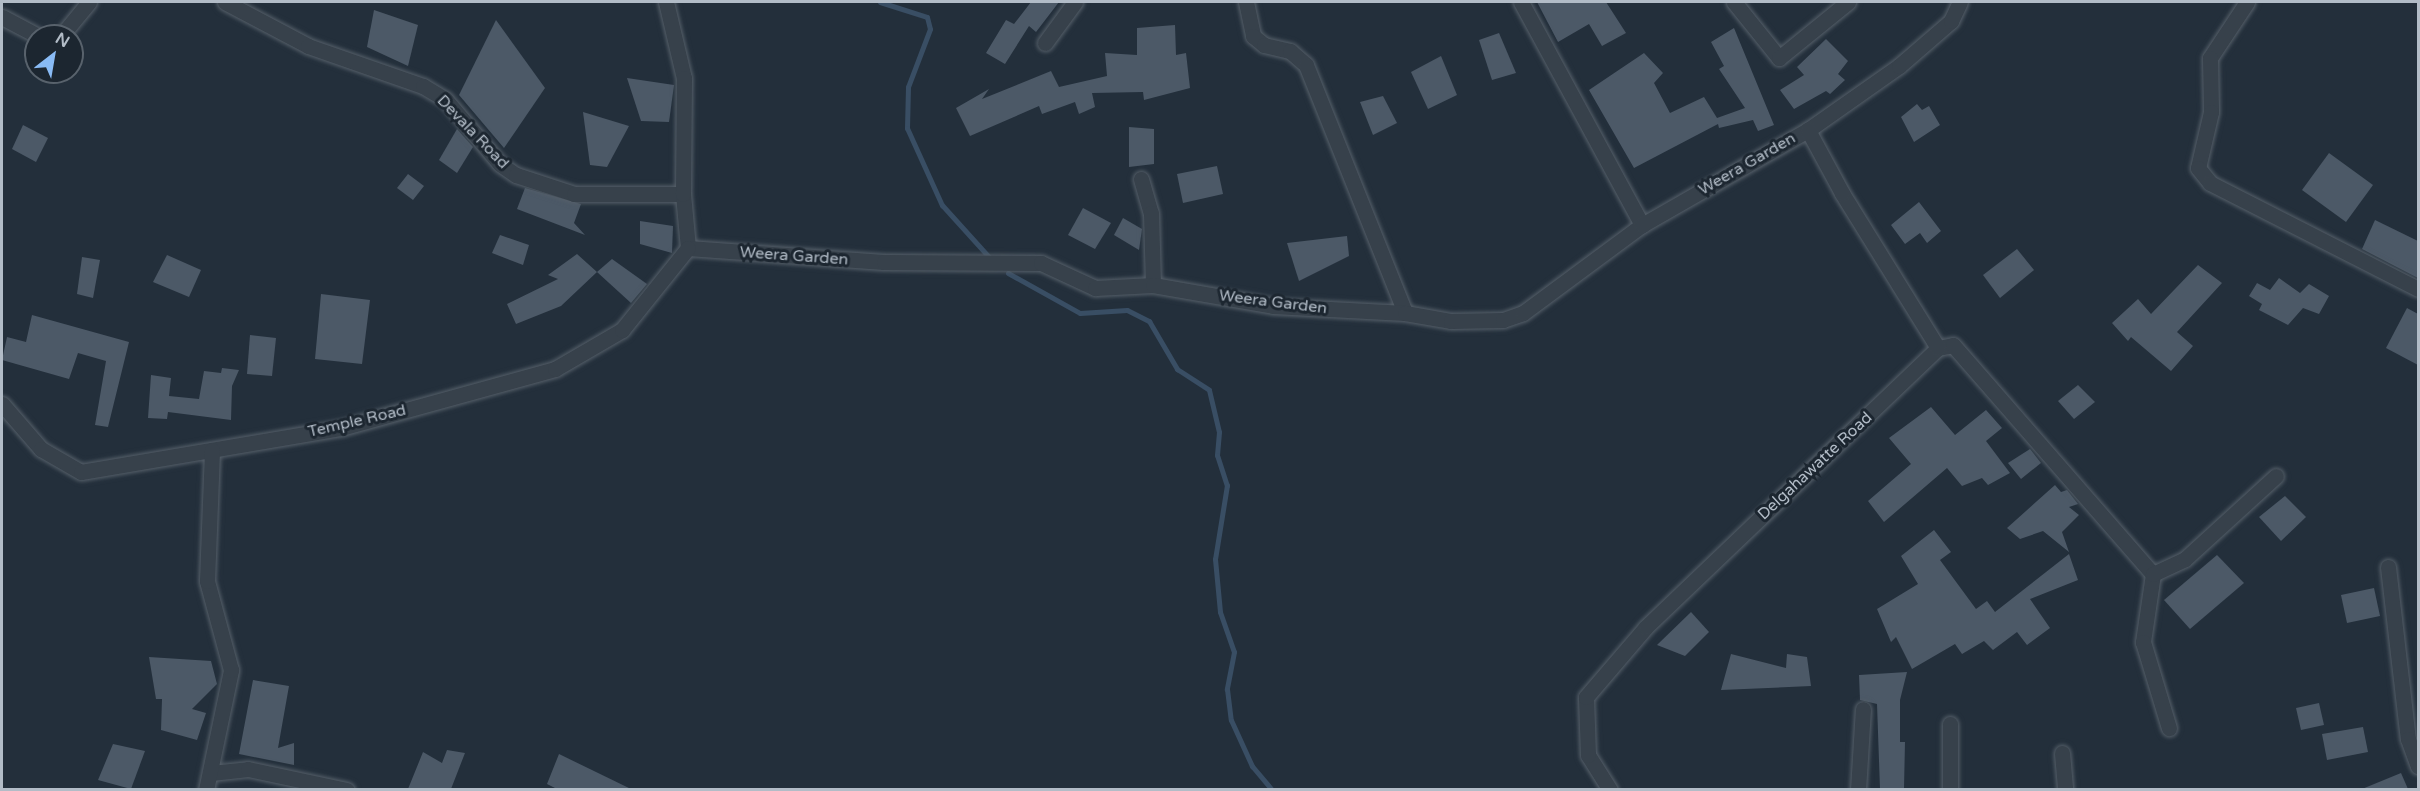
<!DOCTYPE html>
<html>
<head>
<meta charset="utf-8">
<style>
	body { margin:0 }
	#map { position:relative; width:2420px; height:791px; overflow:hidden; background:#232f3b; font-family:"Varela Round",sans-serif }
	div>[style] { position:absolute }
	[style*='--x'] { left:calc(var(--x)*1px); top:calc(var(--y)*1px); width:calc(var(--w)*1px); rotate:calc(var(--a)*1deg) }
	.stream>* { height:5px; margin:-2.5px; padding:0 2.5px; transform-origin:2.5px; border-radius:2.5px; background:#394e64 }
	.building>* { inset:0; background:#4c5967 }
	.roads { filter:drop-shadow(0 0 2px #555f69) drop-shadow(0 0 2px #555f69) }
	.minor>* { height:15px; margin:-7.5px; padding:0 7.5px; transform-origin:7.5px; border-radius:7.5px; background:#37414b }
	span { translate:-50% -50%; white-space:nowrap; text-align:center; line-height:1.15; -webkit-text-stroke:6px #1c2630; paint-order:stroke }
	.street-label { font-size:16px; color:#b2bcc7 }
	.frame { position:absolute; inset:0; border:3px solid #b2bcc7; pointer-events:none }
	.north { position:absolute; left:24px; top:24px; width:60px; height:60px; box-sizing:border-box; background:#1c2630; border:2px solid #58626c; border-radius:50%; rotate:31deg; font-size:16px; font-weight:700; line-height:24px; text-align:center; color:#b2bcc7 }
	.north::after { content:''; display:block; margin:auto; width:21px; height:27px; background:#89bbf5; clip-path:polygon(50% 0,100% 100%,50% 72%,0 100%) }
</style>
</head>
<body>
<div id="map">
	<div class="stream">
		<i style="--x:880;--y:2;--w:49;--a:17.7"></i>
		<i style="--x:927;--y:17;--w:12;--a:76"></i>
		<i style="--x:930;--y:29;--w:62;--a:110.8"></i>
		<i style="--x:908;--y:87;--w:41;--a:91.4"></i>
		<i style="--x:907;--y:128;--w:85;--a:65.6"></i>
		<i style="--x:942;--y:205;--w:70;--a:47.9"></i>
		<i style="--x:1008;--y:273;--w:82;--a:29.1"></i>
		<i style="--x:1080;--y:313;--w:47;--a:-3.7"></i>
		<i style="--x:1127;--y:310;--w:25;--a:27"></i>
		<i style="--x:1149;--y:321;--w:56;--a:59.7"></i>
		<i style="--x:1177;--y:369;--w:38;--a:33"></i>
		<i style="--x:1209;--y:390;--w:43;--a:76.6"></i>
		<i style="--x:1219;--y:432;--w:23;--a:95"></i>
		<i style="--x:1217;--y:455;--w:32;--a:72"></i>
		<i style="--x:1227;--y:485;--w:75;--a:99.2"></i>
		<i style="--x:1215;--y:559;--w:53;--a:84.6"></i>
		<i style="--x:1220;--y:612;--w:42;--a:70.7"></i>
		<i style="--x:1234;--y:652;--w:38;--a:101"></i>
		<i style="--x:1227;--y:689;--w:31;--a:83"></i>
		<i style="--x:1231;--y:720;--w:51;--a:65.5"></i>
		<i style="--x:1252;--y:766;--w:31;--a:50"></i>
	</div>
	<div class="building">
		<i style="clip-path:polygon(1031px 2px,1059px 2px,1036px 32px,1029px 26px,1005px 64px,986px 53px,1006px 20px,1014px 24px)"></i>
		<i style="clip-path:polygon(1537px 2px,1606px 2px,1626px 33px,1602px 46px,1589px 24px,1558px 42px)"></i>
		<i style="clip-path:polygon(374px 10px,418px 25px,408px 66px,367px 47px)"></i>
		<i style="clip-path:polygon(496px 20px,545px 88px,504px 148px,459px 95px)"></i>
		<i style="clip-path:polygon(1175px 25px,1176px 55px,1186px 53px,1190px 88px,1144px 100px,1143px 92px,1092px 93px,1095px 107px,1079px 114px,1075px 102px,1042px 114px,1039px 106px,970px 136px,956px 108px,989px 89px,982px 99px,1051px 71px,1059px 87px,1107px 76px,1105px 53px,1137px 55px,1137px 28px)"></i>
		<i style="clip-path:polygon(1734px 28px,1774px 125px,1758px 131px,1753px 120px,1719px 128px,1718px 124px,1634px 168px,1589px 90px,1644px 53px,1663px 73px,1654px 83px,1670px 113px,1704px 97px,1717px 118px,1745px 108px,1719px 69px,1724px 66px,1711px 42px)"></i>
		<i style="clip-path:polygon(1499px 33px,1516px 73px,1492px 80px,1479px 40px)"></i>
		<i style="clip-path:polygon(1826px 39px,1848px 61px,1838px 74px,1845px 80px,1830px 94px,1826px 91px,1794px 109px,1780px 90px,1804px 75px,1797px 67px)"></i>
		<i style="clip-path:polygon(1441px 56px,1457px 95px,1428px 109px,1411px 72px)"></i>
		<i style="clip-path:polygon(627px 78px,674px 85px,669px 122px,641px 121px)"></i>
		<i style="clip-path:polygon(1383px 96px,1397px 123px,1373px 135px,1360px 102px)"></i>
		<i style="clip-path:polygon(1917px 104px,1922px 110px,1929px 106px,1940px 125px,1914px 142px,1901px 117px)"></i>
		<i style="clip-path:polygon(583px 112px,629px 126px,607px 167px,590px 165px)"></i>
		<i style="clip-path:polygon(23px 125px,48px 138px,36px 162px,12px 149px)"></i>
		<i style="clip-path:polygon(1129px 127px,1154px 129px,1154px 164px,1129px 167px)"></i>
		<i style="clip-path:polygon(457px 129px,473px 147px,457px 173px,439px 160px)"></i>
		<i style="clip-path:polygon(2329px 153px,2373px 185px,2346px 222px,2302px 190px)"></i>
		<i style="clip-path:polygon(1217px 166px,1223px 194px,1183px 203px,1177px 174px)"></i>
		<i style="clip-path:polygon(408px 174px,424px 186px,413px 200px,397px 188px)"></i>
		<i style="clip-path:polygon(525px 188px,581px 204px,574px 223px,585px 235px,517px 209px)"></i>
		<i style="clip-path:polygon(1919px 202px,1941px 231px,1927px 243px,1920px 233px,1905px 244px,1891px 225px)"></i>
		<i style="clip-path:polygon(1083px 208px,1111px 223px,1095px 249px,1068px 235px)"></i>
		<i style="clip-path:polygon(1123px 218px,1142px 229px,1139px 250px,1114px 235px)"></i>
		<i style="clip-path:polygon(2375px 220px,2418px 241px,2418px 278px,2362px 249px)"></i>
		<i style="clip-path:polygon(640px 221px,673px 226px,672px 253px,640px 244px)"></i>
		<i style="clip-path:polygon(500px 235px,529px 245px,523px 265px,492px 253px)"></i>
		<i style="clip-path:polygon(1347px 236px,1349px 256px,1299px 281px,1287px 243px)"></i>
		<i style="clip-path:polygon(2017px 249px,2034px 270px,2000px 298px,1983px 275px)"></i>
		<i style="clip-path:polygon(577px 254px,597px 272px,561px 306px,516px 324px,507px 304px,558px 279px,548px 275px)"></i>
		<i style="clip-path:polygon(167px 255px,201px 270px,189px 297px,153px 282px)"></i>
		<i style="clip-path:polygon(82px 257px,100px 260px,93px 298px,77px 294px)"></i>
		<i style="clip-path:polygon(612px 259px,647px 284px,631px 303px,597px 272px)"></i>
		<i style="clip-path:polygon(2198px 265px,2222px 283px,2177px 332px,2193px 346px,2171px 371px,2131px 337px,2128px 341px,2112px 323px,2138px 299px,2151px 314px)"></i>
		<i style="clip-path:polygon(2279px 278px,2300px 293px,2309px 284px,2329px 296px,2319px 314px,2303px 308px,2288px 325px,2259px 310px,2262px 304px,2249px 296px,2257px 283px,2270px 290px)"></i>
		<i style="clip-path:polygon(321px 294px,370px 300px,362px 364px,315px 359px)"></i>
		<i style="clip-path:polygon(2407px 308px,2418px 314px,2418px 365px,2386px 348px)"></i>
		<i style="clip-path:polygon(32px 315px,129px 342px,108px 427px,95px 425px,106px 361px,78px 353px,69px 379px,2px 360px,7px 337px,26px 342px)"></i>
		<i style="clip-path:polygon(250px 335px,276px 338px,272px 376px,247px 374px)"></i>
		<i style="clip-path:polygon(222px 368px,239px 370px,232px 386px,231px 420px,168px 412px,167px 419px,148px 418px,151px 375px,171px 378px,169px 396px,199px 399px,204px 371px,221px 373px)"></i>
		<i style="clip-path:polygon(2078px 385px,2095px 402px,2074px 419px,2058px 401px)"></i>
		<i style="clip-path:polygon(1931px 407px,1955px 435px,1986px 410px,2002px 428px,1986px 441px,2010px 473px,1988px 485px,1982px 478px,1962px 486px,1947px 468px,1884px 522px,1868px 501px,1911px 464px,1889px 438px)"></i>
		<i style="clip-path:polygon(2030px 449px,2041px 463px,2021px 479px,2008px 463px)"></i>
		<i style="clip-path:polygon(2055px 485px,2061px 492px,2067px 490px,2078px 504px,2069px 507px,2079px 515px,2062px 532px,2069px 552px,2043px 531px,2020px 539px,2007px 528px)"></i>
		<i style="clip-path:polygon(2285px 496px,2306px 517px,2281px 541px,2259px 517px)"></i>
		<i style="clip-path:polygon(1934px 530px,1951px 552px,1940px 560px,1976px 609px,1987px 601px,1995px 612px,2069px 554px,2078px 580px,2030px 599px,2050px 628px,2027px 645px,2017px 632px,1993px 650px,1984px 641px,1962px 654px,1955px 644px,1912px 669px,1896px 637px,1891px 642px,1877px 609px,1918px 584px,1901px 556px)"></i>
		<i style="clip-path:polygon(2217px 555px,2244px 583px,2190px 629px,2164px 600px)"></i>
		<i style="clip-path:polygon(2374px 588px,2380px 616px,2347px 623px,2341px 595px)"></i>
		<i style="clip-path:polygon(1691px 612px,1709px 632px,1685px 656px,1657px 645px)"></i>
		<i style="clip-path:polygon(1731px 654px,1786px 668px,1787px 654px,1807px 657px,1811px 686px,1721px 690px)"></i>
		<i style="clip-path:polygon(149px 657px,211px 661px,217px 684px,192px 709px,206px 713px,197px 740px,161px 730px,162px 699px,156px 699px)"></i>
		<i style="clip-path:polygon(1907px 672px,1900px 700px,1900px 742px,1905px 742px,1904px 789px,1880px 789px,1877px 704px,1860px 700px,1859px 675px)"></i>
		<i style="clip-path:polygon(253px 680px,289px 686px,278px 748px,294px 743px,294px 765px,239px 754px)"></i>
		<i style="clip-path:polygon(2319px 703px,2324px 725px,2301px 730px,2296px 708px)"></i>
		<i style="clip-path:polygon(2363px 727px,2368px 752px,2327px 760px,2322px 734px)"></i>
		<i style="clip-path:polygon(113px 744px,145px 751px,131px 789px,98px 780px)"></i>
		<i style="clip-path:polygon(447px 750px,465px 753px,451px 789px,408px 789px,423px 752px,442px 763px)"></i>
		<i style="clip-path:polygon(559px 754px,631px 789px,557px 789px,547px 784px)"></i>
		<i style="clip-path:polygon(2401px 773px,2408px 789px,2362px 789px)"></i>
	</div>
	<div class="roads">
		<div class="minor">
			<i style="--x:225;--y:2;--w:94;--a:27.9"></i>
			<i style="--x:308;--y:46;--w:122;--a:19.2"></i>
			<i style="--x:423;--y:86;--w:26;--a:31"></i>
			<i style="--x:445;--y:99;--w:85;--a:49.8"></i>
			<i style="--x:500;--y:164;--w:19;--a:35"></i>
			<i style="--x:516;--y:175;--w:61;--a:18.1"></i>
			<i style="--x:574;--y:194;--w:109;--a:0"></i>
			<i style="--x:683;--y:194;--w:54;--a:84.7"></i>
			<i style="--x:666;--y:2;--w:78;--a:76.7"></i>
			<i style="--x:684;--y:78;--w:116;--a:90.5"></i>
			<i style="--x:1246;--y:2;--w:35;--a:78"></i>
			<i style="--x:1253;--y:36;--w:14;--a:39"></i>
			<i style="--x:1264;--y:45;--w:27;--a:13"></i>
			<i style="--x:1290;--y:51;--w:21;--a:41"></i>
			<i style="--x:1306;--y:65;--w:267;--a:68.2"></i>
			<i style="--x:1521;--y:2;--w:254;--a:61.5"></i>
			<i style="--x:1734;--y:2;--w:72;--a:51.2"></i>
			<i style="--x:1779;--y:58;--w:89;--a:-39.1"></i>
			<i style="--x:2247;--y:2;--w:67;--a:123.5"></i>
			<i style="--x:2210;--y:58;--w:54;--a:88.9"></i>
			<i style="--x:2211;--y:112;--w:57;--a:103.1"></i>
			<i style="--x:2198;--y:168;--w:19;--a:51"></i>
			<i style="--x:2210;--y:183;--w:233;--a:27"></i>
			<i style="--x:2;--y:17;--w:41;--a:27.8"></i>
			<i style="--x:61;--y:36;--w:44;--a:-50.5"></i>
			<i style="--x:1045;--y:43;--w:51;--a:-53.8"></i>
			<i style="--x:1141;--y:179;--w:35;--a:74"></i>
			<i style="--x:1151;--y:213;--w:72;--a:88.4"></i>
			<i style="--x:688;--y:248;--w:196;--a:4.1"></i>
			<i style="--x:884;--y:262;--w:157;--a:0.4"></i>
			<i style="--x:1041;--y:263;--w:60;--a:24.8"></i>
			<i style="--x:1095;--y:288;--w:58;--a:-3"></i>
			<i style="--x:1153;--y:285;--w:122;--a:9.9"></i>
			<i style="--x:1273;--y:306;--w:132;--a:3"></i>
			<i style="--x:1405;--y:313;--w:47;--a:9.9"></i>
			<i style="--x:1451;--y:321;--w:52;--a:-1.1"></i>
			<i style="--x:1503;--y:320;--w:21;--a:-19"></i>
			<i style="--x:1523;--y:313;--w:148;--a:-36.5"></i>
			<i style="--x:1642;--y:225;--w:191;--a:-29.8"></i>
			<i style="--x:1808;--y:130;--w:111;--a:-35.1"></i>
			<i style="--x:1899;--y:66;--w:69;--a:-40.9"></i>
			<i style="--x:1951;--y:21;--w:21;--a:-65"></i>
			<i style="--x:1938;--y:348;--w:15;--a:-11"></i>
			<i style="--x:1953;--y:345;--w:304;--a:48.9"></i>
			<i style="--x:2153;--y:574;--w:69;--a:98.4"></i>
			<i style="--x:2143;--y:642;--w:90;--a:73.2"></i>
			<i style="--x:2;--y:404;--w:60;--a:49.1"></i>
			<i style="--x:41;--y:449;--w:46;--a:29.9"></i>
			<i style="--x:81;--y:472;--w:264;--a:-9.6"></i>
			<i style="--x:341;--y:428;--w:222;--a:-15.4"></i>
			<i style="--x:555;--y:369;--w:78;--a:-30.2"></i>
			<i style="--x:622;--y:330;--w:105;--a:-51.2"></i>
			<i style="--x:2388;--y:567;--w:173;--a:83.4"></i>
			<i style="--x:2408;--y:739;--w:29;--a:70"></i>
			<i style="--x:2153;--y:574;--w:35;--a:-25"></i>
			<i style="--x:2185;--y:559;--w:123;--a:-42.4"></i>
			<i style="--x:1950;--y:724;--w:66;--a:90"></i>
			<i style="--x:2062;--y:753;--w:37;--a:85"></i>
			<i style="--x:211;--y:773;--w:37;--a:-6"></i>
			<i style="--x:248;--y:769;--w:101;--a:12"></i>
			<i style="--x:206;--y:790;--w:123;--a:-78.2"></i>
			<i style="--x:231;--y:670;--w:92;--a:-105.1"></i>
			<i style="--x:207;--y:581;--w:131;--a:-87.8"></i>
			<i style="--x:1610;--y:790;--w:41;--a:-122.2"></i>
			<i style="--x:1588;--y:755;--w:58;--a:-92"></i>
			<i style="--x:1586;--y:697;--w:92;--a:-49.4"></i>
			<i style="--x:1646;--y:627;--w:404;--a:-43.7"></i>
			<i style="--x:1938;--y:348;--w:182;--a:-121.8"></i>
			<i style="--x:1842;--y:193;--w:72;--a:-118.4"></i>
			<i style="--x:1858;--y:790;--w:81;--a:-86.5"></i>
		</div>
	</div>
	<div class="street-label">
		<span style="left:473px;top:132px;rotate:46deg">Devala Road</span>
		<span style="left:1747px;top:164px;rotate:-30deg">Weera Garden</span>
		<span style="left:794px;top:256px;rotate:4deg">Weera Garden</span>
		<span style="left:1273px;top:302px;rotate:7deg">Weera Garden</span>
		<span style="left:357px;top:421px;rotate:-13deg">Temple Road</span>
		<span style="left:1815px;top:466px;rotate:-43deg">Delgahawatte Road</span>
	</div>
	<div class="frame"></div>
	<div class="north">N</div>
</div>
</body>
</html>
